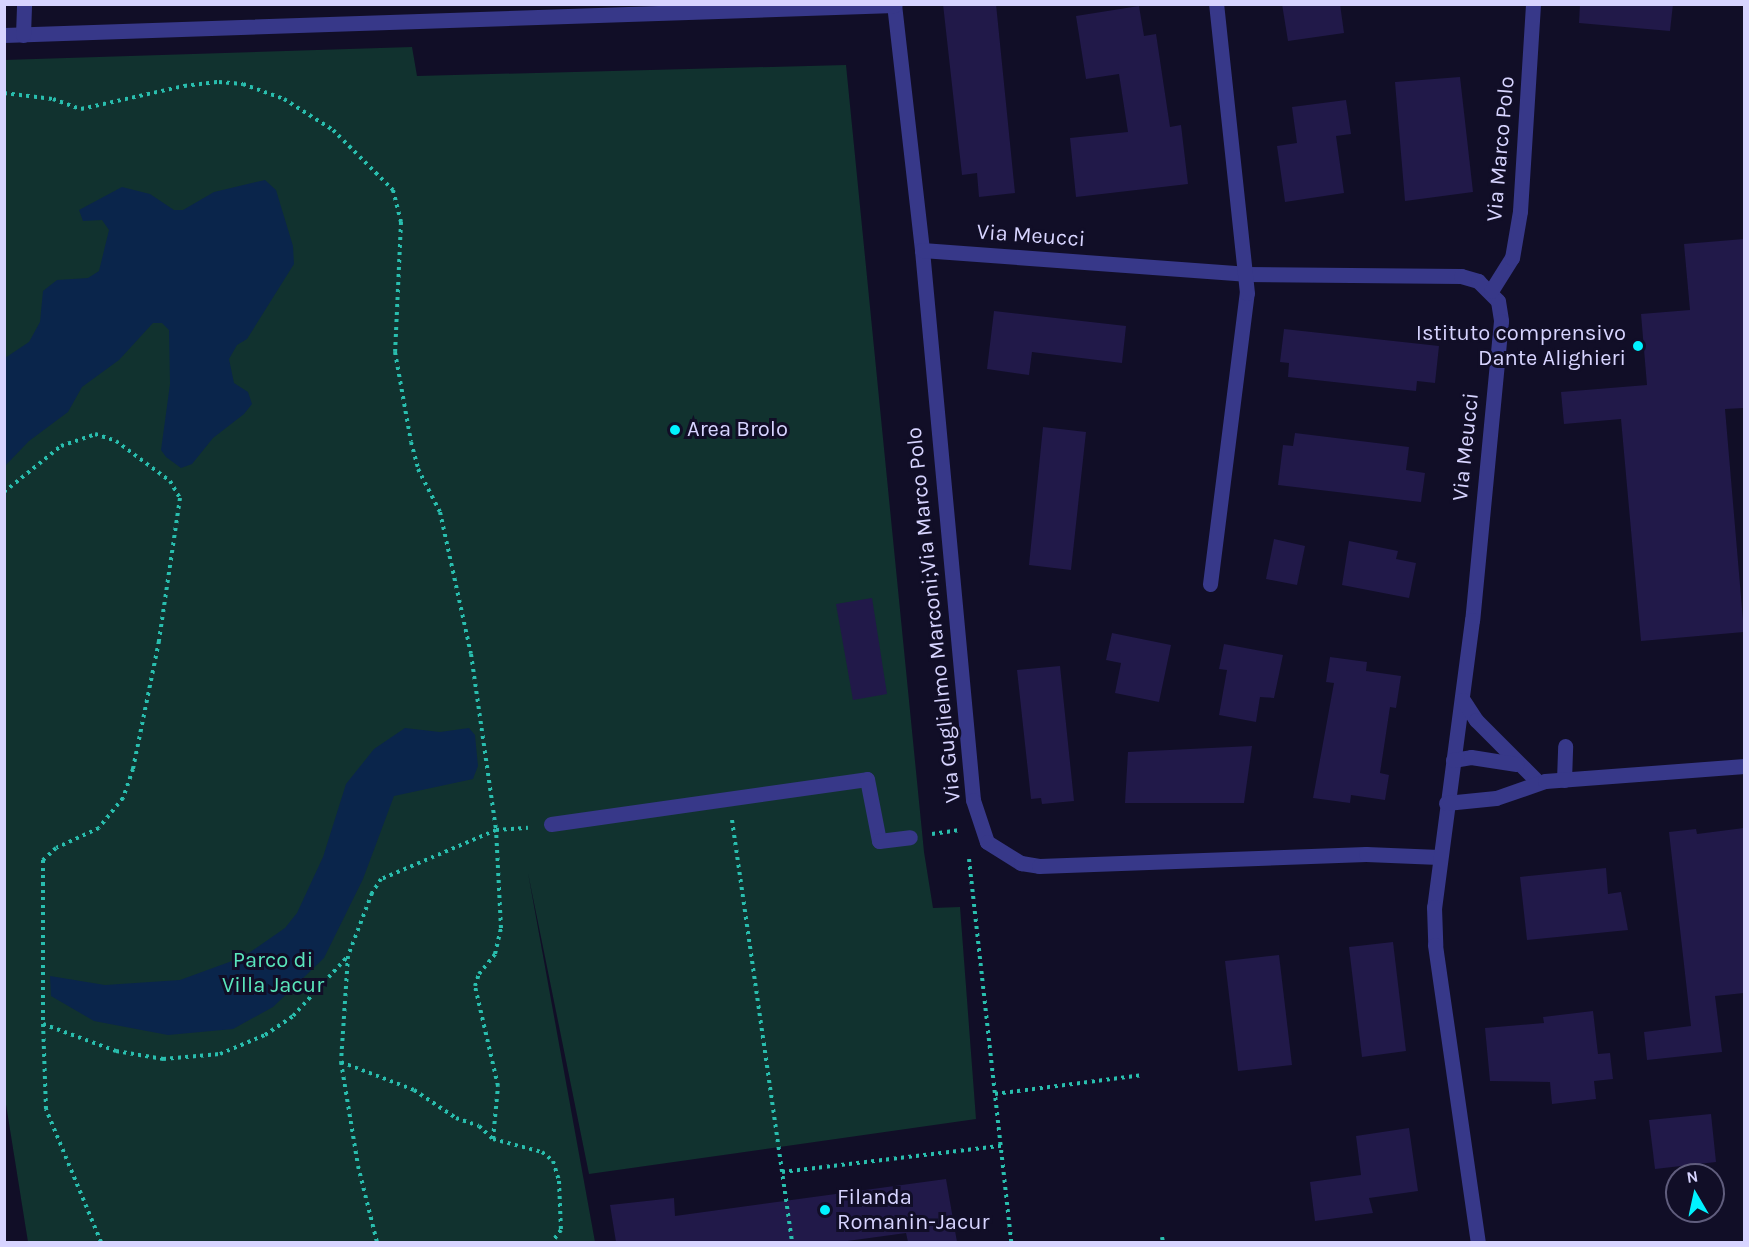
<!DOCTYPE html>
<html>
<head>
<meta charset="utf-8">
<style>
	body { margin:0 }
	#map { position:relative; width:1749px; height:1247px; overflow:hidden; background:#110e27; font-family:Karla,sans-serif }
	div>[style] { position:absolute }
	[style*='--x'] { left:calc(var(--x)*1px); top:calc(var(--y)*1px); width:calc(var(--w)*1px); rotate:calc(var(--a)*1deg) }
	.green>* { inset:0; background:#11322f }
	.water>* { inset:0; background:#0a254b }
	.building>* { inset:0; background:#211949 }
	.path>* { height:4px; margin-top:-2px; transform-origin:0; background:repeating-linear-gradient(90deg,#29beae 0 3px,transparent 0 7.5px) }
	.minor>* { height:15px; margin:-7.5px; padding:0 7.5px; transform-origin:7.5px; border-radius:7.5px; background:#373889 }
	.dots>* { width:16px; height:16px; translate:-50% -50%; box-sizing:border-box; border:3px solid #110e27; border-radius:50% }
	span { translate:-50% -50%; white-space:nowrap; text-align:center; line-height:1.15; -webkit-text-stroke:6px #110e27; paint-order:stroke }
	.street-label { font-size:22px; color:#d7d4ff }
	.poi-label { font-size:22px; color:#d7d4ff }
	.right { translate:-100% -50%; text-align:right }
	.left { translate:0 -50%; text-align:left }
	.park-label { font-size:22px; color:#5ae6bc }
	.frame { position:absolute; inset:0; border:6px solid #d7d4ff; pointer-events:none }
	.north { position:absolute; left:1665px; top:1163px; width:60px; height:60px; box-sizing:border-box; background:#110e27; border:2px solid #605d7d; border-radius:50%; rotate:351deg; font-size:16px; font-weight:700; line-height:24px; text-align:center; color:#d7d4ff }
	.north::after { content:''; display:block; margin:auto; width:21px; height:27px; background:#00f2ff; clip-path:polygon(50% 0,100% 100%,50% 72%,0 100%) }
</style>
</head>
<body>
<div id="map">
	<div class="green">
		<i style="clip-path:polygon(412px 47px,417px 76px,846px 65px,924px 852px,933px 908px,960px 907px,976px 1119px,589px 1174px,528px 873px,595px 1242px,28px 1242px,4px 1092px,4px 60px)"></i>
	</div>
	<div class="water">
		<i style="clip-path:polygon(265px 180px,276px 190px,293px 246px,294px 264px,247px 339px,237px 345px,229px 359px,234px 383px,248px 392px,252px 404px,244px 414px,213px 438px,192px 464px,181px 468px,166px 457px,161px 450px,170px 384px,169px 330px,162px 323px,153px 323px,119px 360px,82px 387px,68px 412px,29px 441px,5px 466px,5px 358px,29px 342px,40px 322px,43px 291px,57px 280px,88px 278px,99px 271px,109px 230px,102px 220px,83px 221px,79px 210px,122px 187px,150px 194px,174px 210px,183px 210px,214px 192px)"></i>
		<i style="clip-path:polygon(405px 728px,440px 732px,469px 728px,475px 735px,478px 766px,473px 779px,394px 796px,363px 879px,324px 958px,273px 1007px,233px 1029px,168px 1035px,94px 1021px,51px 996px,50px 976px,105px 985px,180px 980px,243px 957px,285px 928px,297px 913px,323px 857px,346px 784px,374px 749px)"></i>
	</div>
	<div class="building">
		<i style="clip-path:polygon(943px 4px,996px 4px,1015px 193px,979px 197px,977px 173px,962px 175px)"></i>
		<i style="clip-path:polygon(1282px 4px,1340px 4px,1344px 33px,1288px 41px)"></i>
		<i style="clip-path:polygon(1580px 4px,1673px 4px,1670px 31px,1579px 23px)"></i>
		<i style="clip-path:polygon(1139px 6px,1144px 36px,1156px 34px,1170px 127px,1181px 125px,1188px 184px,1076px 197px,1070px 138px,1128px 132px,1119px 74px,1086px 79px,1076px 16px)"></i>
		<i style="clip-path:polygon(1460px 77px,1473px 192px,1405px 201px,1395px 82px)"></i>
		<i style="clip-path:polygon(1346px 100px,1351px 134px,1336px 136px,1344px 193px,1285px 202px,1277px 146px,1297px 143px,1292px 107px)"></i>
		<i style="clip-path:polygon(1744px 239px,1744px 408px,1725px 409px,1744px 632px,1641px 641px,1621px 419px,1564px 424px,1561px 392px,1647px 385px,1641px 314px,1690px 310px,1684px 244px)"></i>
		<i style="clip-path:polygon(994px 311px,1126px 326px,1122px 363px,1032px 352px,1029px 375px,987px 369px)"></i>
		<i style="clip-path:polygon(1284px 329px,1439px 346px,1435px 383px,1417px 381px,1416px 391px,1288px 377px,1289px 363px,1280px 362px)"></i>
		<i style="clip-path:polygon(1043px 427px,1086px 432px,1071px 570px,1029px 565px)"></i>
		<i style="clip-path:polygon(1295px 433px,1409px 447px,1406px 470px,1425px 473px,1421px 502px,1278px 485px,1283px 445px,1293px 446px)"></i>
		<i style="clip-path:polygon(1274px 539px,1305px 546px,1297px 585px,1266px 579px)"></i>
		<i style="clip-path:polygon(1349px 541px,1398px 551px,1396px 559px,1416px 563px,1409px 598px,1342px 585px)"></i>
		<i style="clip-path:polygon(872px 598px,887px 694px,853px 700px,836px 604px)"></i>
		<i style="clip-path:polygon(1112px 633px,1171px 645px,1159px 702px,1115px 693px,1121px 663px,1106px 660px)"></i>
		<i style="clip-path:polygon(1224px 644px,1283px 655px,1274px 698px,1260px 697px,1256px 722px,1219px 715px,1227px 670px,1219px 669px)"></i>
		<i style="clip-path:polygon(1330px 657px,1367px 662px,1366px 671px,1401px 676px,1396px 708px,1390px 707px,1380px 773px,1389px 775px,1385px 800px,1351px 795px,1350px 803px,1313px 798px,1334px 683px,1326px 682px)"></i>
		<i style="clip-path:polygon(1060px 666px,1074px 801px,1042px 804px,1041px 798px,1031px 799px,1017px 670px)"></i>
		<i style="clip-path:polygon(1252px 746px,1244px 803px,1125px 803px,1128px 752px)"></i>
		<i style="clip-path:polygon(1744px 828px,1744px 993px,1715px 996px,1722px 1052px,1647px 1060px,1644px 1032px,1691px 1026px,1669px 832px,1696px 829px,1697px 834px)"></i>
		<i style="clip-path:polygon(1606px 868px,1608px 894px,1621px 892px,1628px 930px,1527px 940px,1520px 877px)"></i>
		<i style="clip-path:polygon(1393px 942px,1406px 1051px,1362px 1057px,1349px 947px)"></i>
		<i style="clip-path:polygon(1279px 955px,1292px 1065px,1238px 1071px,1225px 961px)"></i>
		<i style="clip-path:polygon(1593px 1011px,1598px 1054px,1610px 1053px,1613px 1079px,1594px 1081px,1596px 1099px,1552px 1104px,1550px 1082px,1490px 1081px,1485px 1028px,1544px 1023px,1543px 1017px)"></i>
		<i style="clip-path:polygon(1711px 1114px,1716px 1162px,1655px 1169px,1649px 1120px)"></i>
		<i style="clip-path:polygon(1409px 1128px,1418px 1191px,1369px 1198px,1373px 1213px,1315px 1221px,1310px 1182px,1361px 1175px,1356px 1136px)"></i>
		<i style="clip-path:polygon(946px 1179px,957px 1242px,908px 1242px,906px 1233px,840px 1242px,616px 1242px,610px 1205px,674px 1198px,675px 1216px)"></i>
	</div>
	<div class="path">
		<i style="--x:4;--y:93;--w:49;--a:7"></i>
		<i style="--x:53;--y:99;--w:30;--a:20"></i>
		<i style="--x:81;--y:109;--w:106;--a:-12.6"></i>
		<i style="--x:184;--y:86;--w:35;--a:-7"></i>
		<i style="--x:219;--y:82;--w:24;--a:5"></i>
		<i style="--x:243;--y:84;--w:44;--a:20.1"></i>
		<i style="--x:284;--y:99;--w:58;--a:32.3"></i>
		<i style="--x:333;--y:130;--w:85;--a:45"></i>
		<i style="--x:393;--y:190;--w:33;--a:76"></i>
		<i style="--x:401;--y:222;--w:130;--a:92.6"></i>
		<i style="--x:395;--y:352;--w:91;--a:79.9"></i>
		<i style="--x:411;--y:442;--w:28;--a:75"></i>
		<i style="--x:418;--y:469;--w:48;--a:62.9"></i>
		<i style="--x:440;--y:512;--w:145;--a:77.7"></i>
		<i style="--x:471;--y:654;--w:178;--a:81.9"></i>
		<i style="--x:496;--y:830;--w:125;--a:156.9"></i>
		<i style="--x:381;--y:879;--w:17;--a:123"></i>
		<i style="--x:372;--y:893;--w:67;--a:110.9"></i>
		<i style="--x:4;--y:492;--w:73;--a:-38.9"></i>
		<i style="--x:61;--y:446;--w:36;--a:-19"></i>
		<i style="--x:95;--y:434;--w:22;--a:18"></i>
		<i style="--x:116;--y:441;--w:67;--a:36.5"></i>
		<i style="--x:170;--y:481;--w:20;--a:60"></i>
		<i style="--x:180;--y:498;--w:145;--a:98.4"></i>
		<i style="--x:159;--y:641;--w:131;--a:101.5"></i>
		<i style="--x:133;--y:769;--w:31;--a:109"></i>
		<i style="--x:123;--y:798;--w:38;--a:129"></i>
		<i style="--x:99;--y:828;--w:47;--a:155.1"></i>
		<i style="--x:56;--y:848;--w:18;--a:137"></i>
		<i style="--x:43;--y:860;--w:164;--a:90"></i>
		<i style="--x:732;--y:820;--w:426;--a:81.9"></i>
		<i style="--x:932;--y:834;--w:28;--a:-8"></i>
		<i style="--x:969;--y:859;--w:385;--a:83.7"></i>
		<i style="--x:341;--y:1062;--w:78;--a:21"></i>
		<i style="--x:414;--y:1090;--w:50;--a:33.7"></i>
		<i style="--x:456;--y:1118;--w:24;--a:19"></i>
		<i style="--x:479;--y:1126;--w:19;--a:43"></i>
		<i style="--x:493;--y:1139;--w:51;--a:14.9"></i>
		<i style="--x:542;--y:1152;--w:14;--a:39"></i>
		<i style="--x:553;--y:1161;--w:21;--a:73"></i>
		<i style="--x:559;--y:1181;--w:49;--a:87.7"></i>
		<i style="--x:561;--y:1230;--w:15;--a:127"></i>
		<i style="--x:995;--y:1094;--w:149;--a:-7.3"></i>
		<i style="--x:493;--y:1139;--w:53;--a:-84.6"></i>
		<i style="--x:498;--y:1086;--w:103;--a:-103"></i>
		<i style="--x:475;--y:986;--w:13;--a:-72"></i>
		<i style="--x:479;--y:974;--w:26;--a:-51"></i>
		<i style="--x:495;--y:954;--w:27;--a:-77"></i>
		<i style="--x:501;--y:928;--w:98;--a:-92.9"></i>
		<i style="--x:496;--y:830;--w:32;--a:-4"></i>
		<i style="--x:782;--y:1172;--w:221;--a:-6.8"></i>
		<i style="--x:1162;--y:1237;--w:5;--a:79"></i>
		<i style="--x:101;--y:1242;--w:144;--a:-112.5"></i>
		<i style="--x:46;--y:1109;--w:85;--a:-92"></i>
		<i style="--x:43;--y:1024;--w:78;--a:20.3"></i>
		<i style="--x:116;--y:1051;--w:48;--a:9.7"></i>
		<i style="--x:163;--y:1059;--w:57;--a:-5"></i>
		<i style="--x:220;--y:1054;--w:49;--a:-22.9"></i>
		<i style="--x:265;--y:1035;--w:34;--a:-34"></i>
		<i style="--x:293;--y:1016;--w:81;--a:-47.5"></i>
		<i style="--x:348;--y:956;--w:106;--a:93.8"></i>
		<i style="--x:341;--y:1062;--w:105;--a:80.7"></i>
		<i style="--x:358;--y:1166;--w:78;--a:76"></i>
	</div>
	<div class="minor">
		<i style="--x:894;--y:4;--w:248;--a:83.5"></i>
		<i style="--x:922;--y:250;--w:552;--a:84.7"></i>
		<i style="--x:973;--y:800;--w:44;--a:71.6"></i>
		<i style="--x:987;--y:842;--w:40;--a:32"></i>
		<i style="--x:1021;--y:863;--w:18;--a:9"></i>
		<i style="--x:1039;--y:866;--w:327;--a:-2.1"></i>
		<i style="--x:1366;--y:854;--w:73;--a:2.4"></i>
		<i style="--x:4;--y:35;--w:891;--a:-1.93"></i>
		<i style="--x:23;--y:35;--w:31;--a:-88"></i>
		<i style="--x:922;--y:250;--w:324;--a:4.2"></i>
		<i style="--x:1245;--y:274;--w:216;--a:0.5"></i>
		<i style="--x:1461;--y:276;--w:18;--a:16"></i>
		<i style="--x:1478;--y:281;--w:28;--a:45"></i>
		<i style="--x:1498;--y:301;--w:20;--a:81"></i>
		<i style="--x:1501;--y:321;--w:300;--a:95.5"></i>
		<i style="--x:1472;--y:620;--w:290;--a:97.5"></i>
		<i style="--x:1434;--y:907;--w:38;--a:88"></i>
		<i style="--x:1435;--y:945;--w:300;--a:81.8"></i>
		<i style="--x:1491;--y:291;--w:39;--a:-58"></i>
		<i style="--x:1512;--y:258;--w:48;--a:-80.3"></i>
		<i style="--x:1520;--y:211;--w:207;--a:-86.4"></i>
		<i style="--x:1210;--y:584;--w:293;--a:-82.8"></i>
		<i style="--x:1247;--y:293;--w:291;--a:-96.1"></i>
		<i style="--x:1463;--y:700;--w:24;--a:57"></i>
		<i style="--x:1476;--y:720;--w:88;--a:45"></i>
		<i style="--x:1453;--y:760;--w:18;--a:-9"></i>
		<i style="--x:1471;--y:757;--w:46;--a:8.8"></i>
		<i style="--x:1564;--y:780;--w:34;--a:-88"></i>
		<i style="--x:1446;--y:803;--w:50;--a:-5.7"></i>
		<i style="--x:1496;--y:798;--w:52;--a:-19.1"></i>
		<i style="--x:1545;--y:781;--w:200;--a:-4.3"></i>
		<i style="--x:551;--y:824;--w:319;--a:-8.1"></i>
		<i style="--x:867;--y:779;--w:63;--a:79"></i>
		<i style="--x:879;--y:841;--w:31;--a:-7"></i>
	</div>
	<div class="dots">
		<i style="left:1638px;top:346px;background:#00f2ff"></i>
		<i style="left:675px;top:430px;background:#00f2ff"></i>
		<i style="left:825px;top:1210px;background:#00f2ff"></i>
	</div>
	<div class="street-label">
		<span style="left:1501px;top:149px;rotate:-85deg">Via Marco Polo</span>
		<span style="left:1031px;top:236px;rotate:4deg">Via Meucci</span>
		<span style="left:1466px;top:447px;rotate:-84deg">Via Meucci</span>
		<span style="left:934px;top:615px;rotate:-96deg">Via Guglielmo Marconi;Via Marco Polo</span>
	</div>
	<div class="poi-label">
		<span class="right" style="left:1626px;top:346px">Istituto comprensivo<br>Dante Alighieri</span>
		<span class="left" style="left:687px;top:430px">Area Brolo</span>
		<span class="left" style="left:837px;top:1210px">Filanda<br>Romanin-Jacur</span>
	</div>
	<div class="park-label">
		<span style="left:273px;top:973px">Parco di<br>Villa Jacur</span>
	</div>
	<div class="frame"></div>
	<div class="north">N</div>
</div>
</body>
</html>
